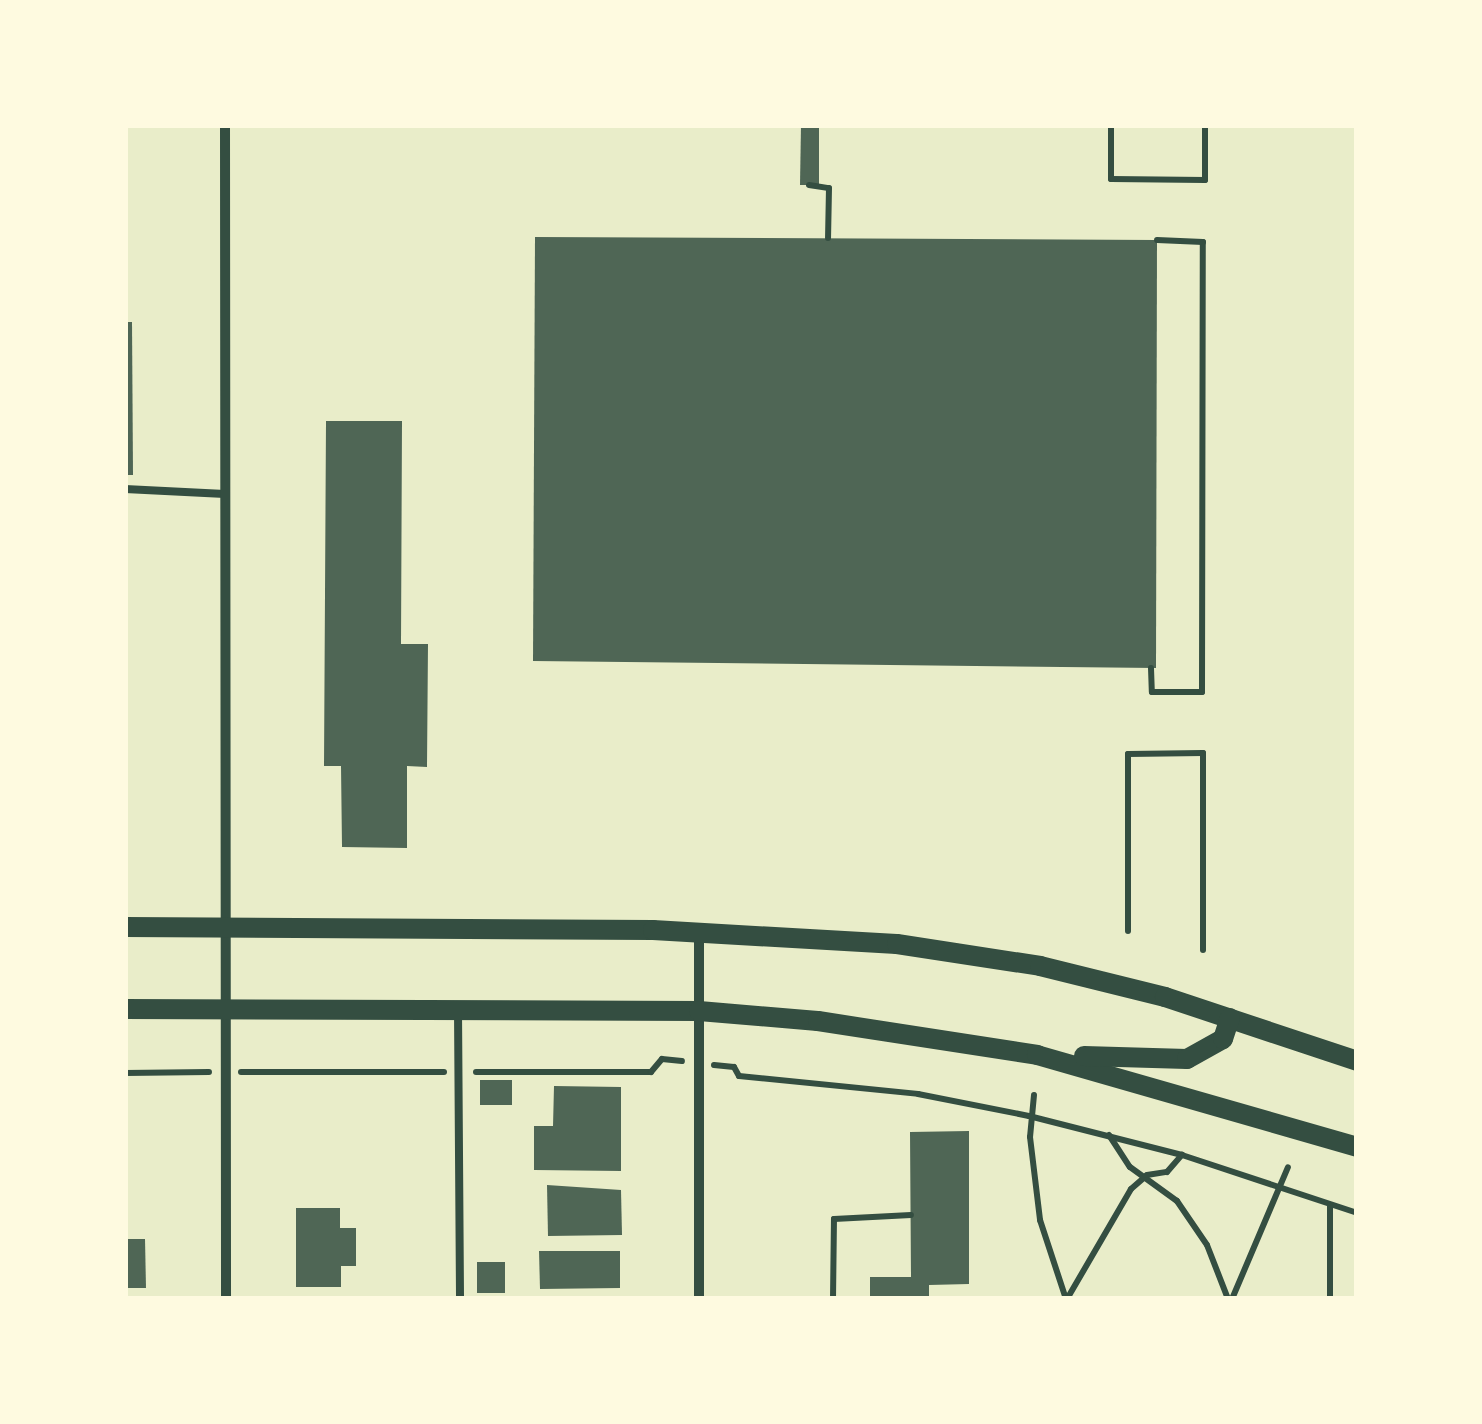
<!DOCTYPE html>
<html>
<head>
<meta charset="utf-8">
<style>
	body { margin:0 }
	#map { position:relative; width:1482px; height:1424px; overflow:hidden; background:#e9edc9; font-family:"Source Sans 3",sans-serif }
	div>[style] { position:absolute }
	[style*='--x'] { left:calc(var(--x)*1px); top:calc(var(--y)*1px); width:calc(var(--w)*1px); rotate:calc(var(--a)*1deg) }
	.building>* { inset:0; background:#4f6655 }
	.path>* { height:6px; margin:-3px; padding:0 3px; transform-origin:3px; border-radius:3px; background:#344e41 }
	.service>* { height:8px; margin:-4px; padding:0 4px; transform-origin:4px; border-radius:4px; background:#344e41 }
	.minor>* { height:10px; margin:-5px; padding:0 5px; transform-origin:5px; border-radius:5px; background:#344e41 }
	.secondary>* { height:20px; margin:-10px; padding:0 10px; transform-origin:10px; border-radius:10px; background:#344e41 }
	span { translate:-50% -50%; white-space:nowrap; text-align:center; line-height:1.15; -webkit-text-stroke:9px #fefae0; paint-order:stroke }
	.frame { position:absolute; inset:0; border:128px solid #fefae0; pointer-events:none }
</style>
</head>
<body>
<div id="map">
	<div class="building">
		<i style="clip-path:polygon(801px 125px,819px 125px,819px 185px,800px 185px)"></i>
		<i style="clip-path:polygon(535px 237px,1157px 240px,1156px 668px,533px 661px)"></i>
		<i style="clip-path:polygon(125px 322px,132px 322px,133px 475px,125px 475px)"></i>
		<i style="clip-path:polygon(326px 421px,402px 421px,401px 644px,428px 644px,427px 767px,407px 766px,407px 848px,342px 847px,341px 766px,324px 766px)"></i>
		<i style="clip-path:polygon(480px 1080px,512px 1080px,512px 1105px,480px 1105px)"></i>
		<i style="clip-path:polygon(554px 1086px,621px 1087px,621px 1171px,534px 1170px,534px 1126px,553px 1126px)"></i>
		<i style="clip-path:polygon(969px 1131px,969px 1284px,929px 1285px,929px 1299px,870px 1299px,870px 1277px,911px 1277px,910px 1132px)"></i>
		<i style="clip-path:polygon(547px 1185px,621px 1190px,622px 1235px,548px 1236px)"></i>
		<i style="clip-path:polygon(296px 1208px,340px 1208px,340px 1228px,356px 1228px,356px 1266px,341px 1266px,341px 1287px,296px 1287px)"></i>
		<i style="clip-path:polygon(125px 1239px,145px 1239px,146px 1288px,125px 1288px)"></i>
		<i style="clip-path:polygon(539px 1251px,620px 1251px,620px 1288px,540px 1289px)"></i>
		<i style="clip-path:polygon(477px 1262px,505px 1262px,505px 1293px,477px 1293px)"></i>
	</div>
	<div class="path">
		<i style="--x:1111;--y:125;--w:54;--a:90"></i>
		<i style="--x:1111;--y:179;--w:94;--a:0.6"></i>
		<i style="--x:1205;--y:180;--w:55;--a:-90"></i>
		<i style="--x:809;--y:185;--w:20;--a:9"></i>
		<i style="--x:829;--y:188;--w:50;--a:91.1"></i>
		<i style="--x:1151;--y:668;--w:24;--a:88"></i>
		<i style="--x:1152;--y:692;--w:50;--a:0"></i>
		<i style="--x:1202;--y:692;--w:450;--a:-89.9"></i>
		<i style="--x:1203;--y:242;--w:46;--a:-177.5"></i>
		<i style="--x:1128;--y:931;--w:177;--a:-90"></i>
		<i style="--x:1128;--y:754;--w:75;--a:-0.8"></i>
		<i style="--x:1203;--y:753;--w:197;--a:90"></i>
		<i style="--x:714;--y:1065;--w:20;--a:6"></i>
		<i style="--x:734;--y:1067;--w:10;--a:61"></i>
		<i style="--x:739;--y:1076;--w:180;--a:5.7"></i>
		<i style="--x:918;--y:1094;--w:113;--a:11.2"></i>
		<i style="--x:1029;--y:1116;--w:158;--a:14.3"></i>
		<i style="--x:1182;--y:1155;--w:184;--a:18.3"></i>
		<i style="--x:241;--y:1072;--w:203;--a:0"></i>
		<i style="--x:476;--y:1072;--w:175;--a:0"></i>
		<i style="--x:651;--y:1072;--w:17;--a:-50"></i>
		<i style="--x:662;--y:1059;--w:20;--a:6"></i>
		<i style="--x:125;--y:1073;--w:84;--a:-0.7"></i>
		<i style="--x:1034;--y:1095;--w:42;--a:95.4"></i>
		<i style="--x:1030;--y:1137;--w:84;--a:83.1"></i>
		<i style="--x:1040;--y:1220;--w:83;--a:71.8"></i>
		<i style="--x:1109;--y:1135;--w:38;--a:57"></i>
		<i style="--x:1130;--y:1167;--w:58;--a:35.9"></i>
		<i style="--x:1177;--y:1201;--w:53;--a:55.7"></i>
		<i style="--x:1207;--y:1245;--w:58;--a:68.7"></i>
		<i style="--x:1330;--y:1205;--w:94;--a:90"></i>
		<i style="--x:833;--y:1299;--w:80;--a:-89.3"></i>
		<i style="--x:834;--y:1219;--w:77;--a:-3"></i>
		<i style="--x:1067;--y:1299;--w:127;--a:-59.8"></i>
		<i style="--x:1131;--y:1189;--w:21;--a:-41"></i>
		<i style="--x:1147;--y:1175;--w:20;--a:-9"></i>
		<i style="--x:1167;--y:1172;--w:23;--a:-49"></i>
		<i style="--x:1232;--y:1299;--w:143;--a:-67"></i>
	</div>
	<div class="service">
		<i style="--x:125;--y:489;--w:100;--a:2.9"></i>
		<i style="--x:458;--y:1010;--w:289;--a:89.6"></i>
	</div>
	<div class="minor">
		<i style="--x:225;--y:125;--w:1174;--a:89.95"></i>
		<i style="--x:699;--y:933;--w:366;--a:90"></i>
	</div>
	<div class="secondary">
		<i style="--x:125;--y:927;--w:528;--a:0.33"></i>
		<i style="--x:653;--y:930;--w:244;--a:3.3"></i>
		<i style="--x:897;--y:944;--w:145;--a:8.7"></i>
		<i style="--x:1040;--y:966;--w:129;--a:13.9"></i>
		<i style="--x:1165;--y:997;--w:202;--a:18.4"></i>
		<i style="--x:125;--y:1009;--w:574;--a:0.2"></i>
		<i style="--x:699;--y:1011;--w:119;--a:4.8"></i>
		<i style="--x:818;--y:1021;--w:222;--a:8.8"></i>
		<i style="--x:1037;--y:1055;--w:333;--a:16"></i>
		<i style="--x:1084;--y:1056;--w:103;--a:1.7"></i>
		<i style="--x:1187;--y:1059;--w:41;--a:-29.1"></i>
		<i style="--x:1223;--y:1039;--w:22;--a:-72"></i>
	</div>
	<div class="frame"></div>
</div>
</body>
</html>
